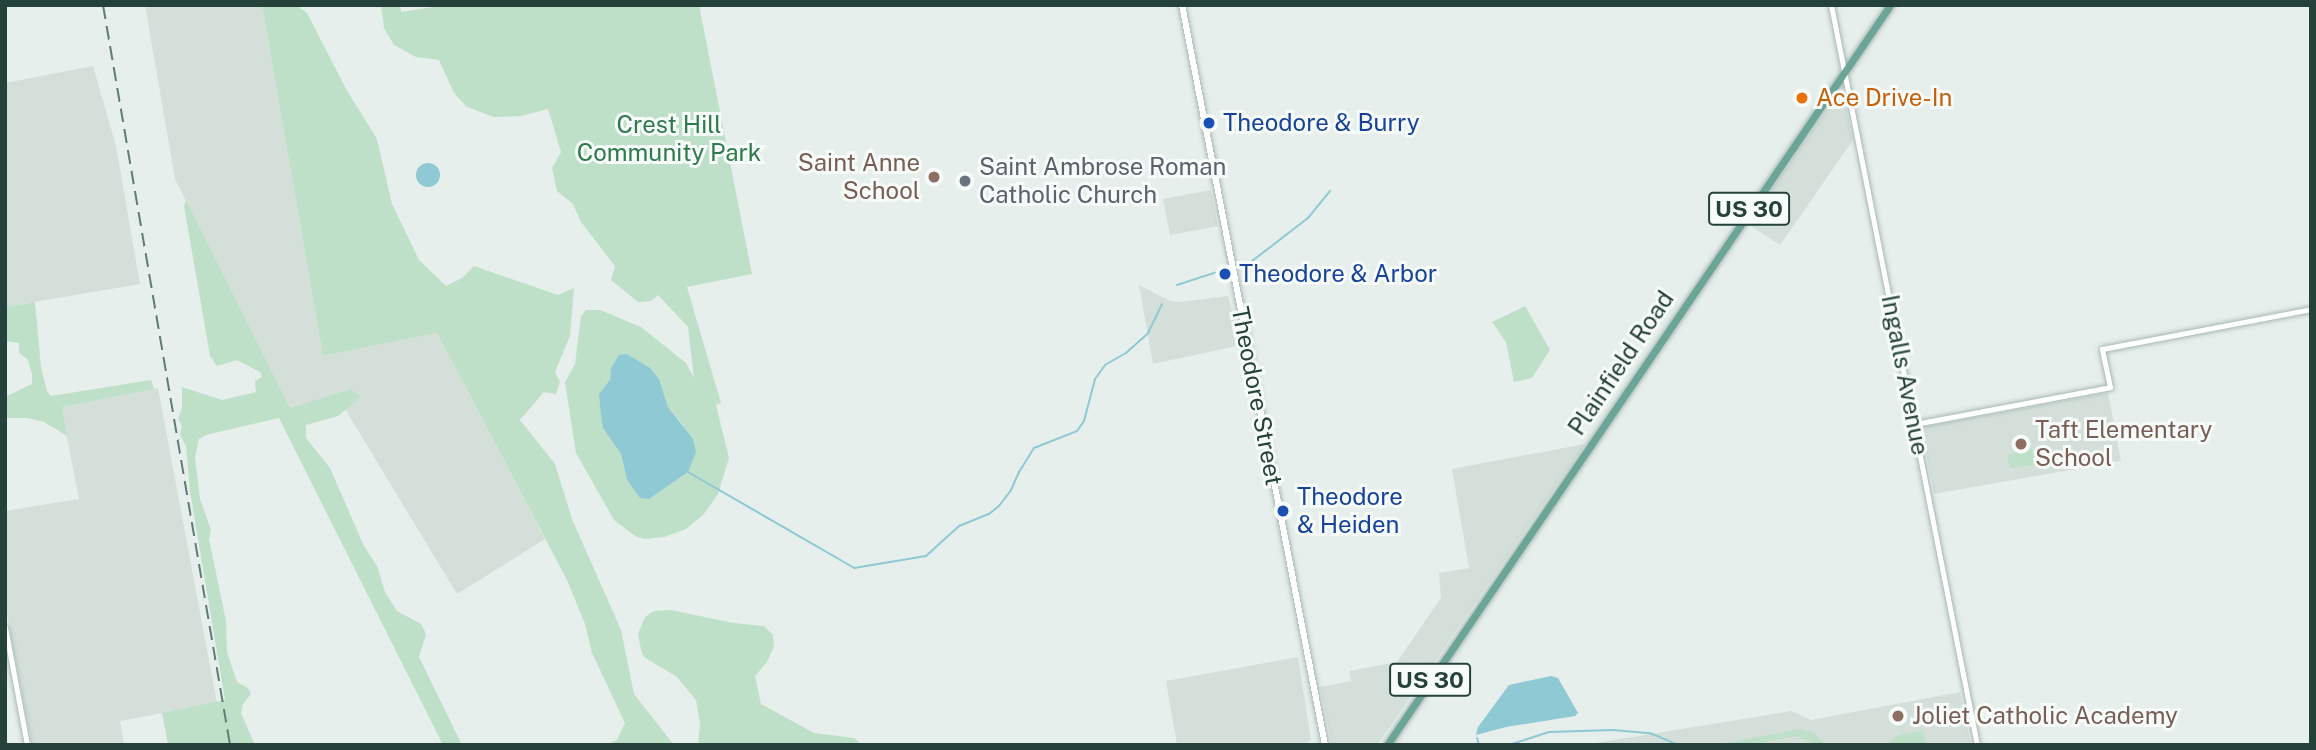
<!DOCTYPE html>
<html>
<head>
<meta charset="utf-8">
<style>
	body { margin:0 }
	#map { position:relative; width:2316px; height:750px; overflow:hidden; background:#e6efeb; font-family:"Public Sans",sans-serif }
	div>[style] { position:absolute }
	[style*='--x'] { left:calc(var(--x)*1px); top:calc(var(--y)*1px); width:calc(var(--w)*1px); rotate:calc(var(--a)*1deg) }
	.built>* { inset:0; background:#d4dfda }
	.green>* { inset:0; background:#bfe0c8 }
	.water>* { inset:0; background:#8ec9d4 }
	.round { border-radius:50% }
	.stream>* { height:2px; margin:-1px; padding:0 1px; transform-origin:1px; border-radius:1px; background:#8ec9d4 }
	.roads { filter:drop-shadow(0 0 2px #a8b8b2) drop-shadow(0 0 2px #a8b8b2) }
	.tertiary>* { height:5px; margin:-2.5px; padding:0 2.5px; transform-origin:2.5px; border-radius:2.5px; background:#fff }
	.secondary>* { height:6px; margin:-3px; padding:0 3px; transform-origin:3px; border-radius:3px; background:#fff }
	.primary>* { height:7px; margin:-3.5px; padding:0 3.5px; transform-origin:3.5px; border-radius:3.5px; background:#6aa596 }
	.rail>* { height:2px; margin-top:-1px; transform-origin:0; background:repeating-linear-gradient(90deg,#5f7d75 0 14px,transparent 0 21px) }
	.dots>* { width:19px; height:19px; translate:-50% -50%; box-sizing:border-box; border:4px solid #f7fbf9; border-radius:50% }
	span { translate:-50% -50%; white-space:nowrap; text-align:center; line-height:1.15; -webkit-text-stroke:6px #f7fbf9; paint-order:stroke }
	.shield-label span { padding:2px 5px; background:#f7fbf9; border:2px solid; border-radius:5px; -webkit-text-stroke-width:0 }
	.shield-label { font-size:23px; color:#24423a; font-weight:700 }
	.food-label { font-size:24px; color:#c56008 }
	.left { translate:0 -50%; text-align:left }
	.transit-label { font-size:24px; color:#164399 }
	.park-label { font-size:24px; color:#2d7a4b }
	.education-label { font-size:24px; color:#785e54 }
	.right { translate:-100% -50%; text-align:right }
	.worship-label { font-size:24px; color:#5b616d }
	.street-label { font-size:24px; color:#24423a }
	.frame { position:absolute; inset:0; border:7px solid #24423a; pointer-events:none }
</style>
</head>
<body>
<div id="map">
	<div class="built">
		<i style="clip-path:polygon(145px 5px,262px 5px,323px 356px,437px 333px,545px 539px,457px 594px,345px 409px,360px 397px,351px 389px,290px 409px,175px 179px)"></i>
		<i style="clip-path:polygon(93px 66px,116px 146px,140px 284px,5px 307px,5px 83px)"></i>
		<i style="clip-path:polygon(1836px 97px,1844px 98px,1853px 140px,1780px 245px,1748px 224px)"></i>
		<i style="clip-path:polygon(1211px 190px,1218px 226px,1170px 235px,1163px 199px)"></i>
		<i style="clip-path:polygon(1139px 285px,1170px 301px,1181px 302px,1228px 296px,1241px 345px,1153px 364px)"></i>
		<i style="clip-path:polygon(158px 388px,217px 703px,120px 721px,124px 745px,32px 745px,5px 603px,5px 511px,79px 499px,61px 407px)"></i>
		<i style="clip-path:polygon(2108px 393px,2121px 461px,1934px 494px,1921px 427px)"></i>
		<i style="clip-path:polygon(1585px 444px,1377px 745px,1332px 745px,1320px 687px,1351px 681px,1349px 671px,1397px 662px,1441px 598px,1439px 573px,1469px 568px,1452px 469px)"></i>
		<i style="clip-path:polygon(1298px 657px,1311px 740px,1301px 745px,1177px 745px,1166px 681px)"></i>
		<i style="clip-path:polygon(1960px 692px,1971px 745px,1583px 745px,1792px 711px,1811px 720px)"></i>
	</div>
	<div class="green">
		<i style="clip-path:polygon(262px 5px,296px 5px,307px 13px,346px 89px,377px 139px,392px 204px,419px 260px,446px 286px,462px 278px,474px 266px,558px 295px,574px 288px,570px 336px,555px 372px,560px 382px,556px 394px,544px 392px,520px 420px,555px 464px,572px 519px,621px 630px,634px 694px,674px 745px,606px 745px,617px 740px,625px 723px,592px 653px,585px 624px,567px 580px,437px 333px,323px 356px)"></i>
		<i style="clip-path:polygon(evenodd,381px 5px,400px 5px,401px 12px,446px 5px,699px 5px,752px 274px,687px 287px,721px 403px,716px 405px,729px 458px,718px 494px,704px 514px,686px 529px,664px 537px,644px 539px,635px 536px,614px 520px,576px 453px,565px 382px,575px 364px,581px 316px,586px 310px,600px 310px,641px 327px,686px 363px,694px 378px,688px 327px,658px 295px,651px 301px,638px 302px,611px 280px,615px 266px,581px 222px,573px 204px,557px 191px,552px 168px,561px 152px,548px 109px,521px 116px,494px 117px,467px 107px,454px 93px,439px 60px,416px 57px,394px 45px,384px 28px,381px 5px,627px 354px,659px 379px,668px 407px,683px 425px,688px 472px,649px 499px,627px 480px,621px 454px,607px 432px,611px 368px,627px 354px)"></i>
		<i style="clip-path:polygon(186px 200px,290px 408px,351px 389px,361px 397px,338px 416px,306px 425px,306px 438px,330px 468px,364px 546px,377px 566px,385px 592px,397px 611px,421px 624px,426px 634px,419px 657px,462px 745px,443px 745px,279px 418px,206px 435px,199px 439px,195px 457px,200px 499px,211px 530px,209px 539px,226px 621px,227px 652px,237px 682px,248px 688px,251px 694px,243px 704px,241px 713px,255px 745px,168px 745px,162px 713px,225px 700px,190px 491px,186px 446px,180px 435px,182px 426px,178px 419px,182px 408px,182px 387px,222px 400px,256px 392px,255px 381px,262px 377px,260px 372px,237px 360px,217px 366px,210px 356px,184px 206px)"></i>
		<i style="clip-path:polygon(35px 302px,41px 367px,47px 391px,51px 396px,151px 380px,154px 389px,62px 407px,67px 436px,44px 422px,27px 418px,5px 418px,5px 397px,32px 384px,32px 374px,28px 360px,19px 353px,19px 343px,5px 341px,5px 307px)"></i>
		<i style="clip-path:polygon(1525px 306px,1550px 350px,1532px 378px,1514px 382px,1506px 342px,1492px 322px)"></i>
		<i style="clip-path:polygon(2032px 449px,2035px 465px,2010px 468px,2007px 455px)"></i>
		<i style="clip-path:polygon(671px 610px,733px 623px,764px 626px,773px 635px,774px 646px,767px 662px,755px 676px,761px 704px,814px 733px,854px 738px,863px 745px,698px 745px,700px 723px,696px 700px,677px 677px,644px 657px,641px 650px,638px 634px,645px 617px,654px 611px)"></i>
		<i style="clip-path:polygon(1800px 729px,1814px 733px,1826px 745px,1817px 745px,1796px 736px,1752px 745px,1715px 745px)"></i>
		<i style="clip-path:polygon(1923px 731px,1926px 745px,1885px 745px,1898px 735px)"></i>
	</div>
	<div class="water">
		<i class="round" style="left:416px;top:163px;width:24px;height:24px"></i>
		<i style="clip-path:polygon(627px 354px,650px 368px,659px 379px,668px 407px,693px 439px,696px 452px,688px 472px,649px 499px,640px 498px,627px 480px,621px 454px,603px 428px,601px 415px,599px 394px,610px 380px,611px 368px,619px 355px)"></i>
		<i style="clip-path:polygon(1551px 676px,1558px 678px,1578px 713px,1575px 716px,1506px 727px,1476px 735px,1478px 727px,1509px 685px)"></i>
	</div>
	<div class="stream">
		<i style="--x:1243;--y:268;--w:82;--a:-37.6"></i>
		<i style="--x:1308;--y:218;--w:35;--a:-51"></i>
		<i style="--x:1177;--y:285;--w:40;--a:-18"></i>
		<i style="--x:688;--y:472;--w:192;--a:30"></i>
		<i style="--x:854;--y:568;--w:73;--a:-9.5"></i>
		<i style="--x:926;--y:556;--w:45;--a:-42.3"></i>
		<i style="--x:959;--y:526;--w:32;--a:-22"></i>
		<i style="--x:989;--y:514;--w:13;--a:-39"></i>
		<i style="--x:999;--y:506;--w:20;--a:-53"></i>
		<i style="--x:1011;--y:490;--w:20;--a:-66"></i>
		<i style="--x:1019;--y:472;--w:28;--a:-58"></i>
		<i style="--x:1034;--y:448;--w:46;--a:-21.6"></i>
		<i style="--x:1077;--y:431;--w:12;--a:-55"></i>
		<i style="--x:1084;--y:421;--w:43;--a:-75.3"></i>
		<i style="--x:1095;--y:379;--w:17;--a:-54"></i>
		<i style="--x:1105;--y:365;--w:24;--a:-30"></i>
		<i style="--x:1126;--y:353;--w:30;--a:-42"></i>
		<i style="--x:1148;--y:333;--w:32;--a:-64"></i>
		<i style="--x:1477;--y:738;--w:7;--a:74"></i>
		<i style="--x:1509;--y:745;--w:42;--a:-18"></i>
		<i style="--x:1549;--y:732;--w:64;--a:-1.8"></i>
		<i style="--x:1613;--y:730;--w:37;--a:5"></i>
		<i style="--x:1650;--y:733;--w:26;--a:23"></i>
	</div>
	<div class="roads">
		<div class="tertiary">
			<i style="--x:1831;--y:5;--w:754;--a:78.84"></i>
			<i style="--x:1915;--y:424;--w:198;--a:-10.7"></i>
			<i style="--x:2110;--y:387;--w:39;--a:-102"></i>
			<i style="--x:2102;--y:349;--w:213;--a:-10.8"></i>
			<i style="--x:5;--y:627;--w:120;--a:79.4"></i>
		</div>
		<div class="secondary">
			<i style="--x:1182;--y:5;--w:754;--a:79.06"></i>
		</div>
		<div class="primary">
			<i style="--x:1387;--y:745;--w:895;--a:-55.79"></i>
		</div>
	</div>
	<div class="rail">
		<i style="--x:103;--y:5;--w:751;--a:80.26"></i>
	</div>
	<div class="dots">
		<i style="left:1802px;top:98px;background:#e8710a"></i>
		<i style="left:1209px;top:123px;background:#1a4fb4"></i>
		<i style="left:934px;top:177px;background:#8d6e63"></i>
		<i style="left:965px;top:181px;background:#6b7280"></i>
		<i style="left:1225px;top:274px;background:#1a4fb4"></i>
		<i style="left:2021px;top:444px;background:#8d6e63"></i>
		<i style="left:1283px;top:511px;background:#1a4fb4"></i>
		<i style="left:1898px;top:716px;background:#8d6e63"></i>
	</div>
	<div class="shield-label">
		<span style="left:1749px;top:209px">US 30</span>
		<span style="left:1430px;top:680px">US 30</span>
	</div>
	<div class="food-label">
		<span class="left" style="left:1816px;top:98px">Ace Drive-In</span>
	</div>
	<div class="transit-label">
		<span class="left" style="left:1223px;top:123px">Theodore &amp; Burry</span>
		<span class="left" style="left:1239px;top:274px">Theodore &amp; Arbor</span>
		<span class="left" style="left:1297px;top:511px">Theodore<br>&amp; Heiden</span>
	</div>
	<div class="park-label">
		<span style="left:669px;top:139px">Crest Hill<br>Community Park</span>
	</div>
	<div class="education-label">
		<span class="right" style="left:920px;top:177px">Saint Anne<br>School</span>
		<span class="left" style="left:2035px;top:444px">Taft Elementary<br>School</span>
		<span class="left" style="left:1912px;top:716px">Joliet Catholic Academy</span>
	</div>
	<div class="worship-label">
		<span class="left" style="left:979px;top:181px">Saint Ambrose Roman<br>Catholic Church</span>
	</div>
	<div class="street-label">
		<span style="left:1621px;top:363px;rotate:-56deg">Plainfield Road</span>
		<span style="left:1905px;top:375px;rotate:79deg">Ingalls Avenue</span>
		<span style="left:1257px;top:396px;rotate:79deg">Theodore Street</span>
	</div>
	<div class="frame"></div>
</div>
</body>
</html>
